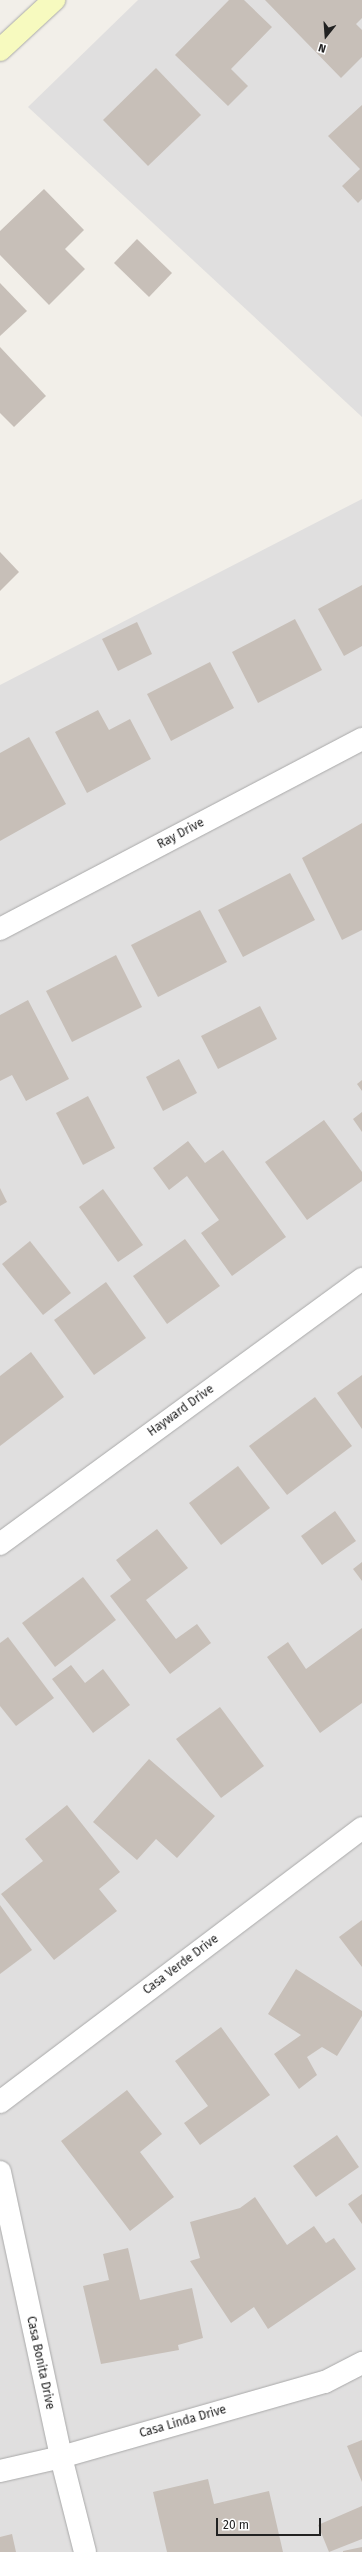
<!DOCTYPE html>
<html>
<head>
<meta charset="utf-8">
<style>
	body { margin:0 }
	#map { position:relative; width:362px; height:2552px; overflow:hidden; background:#f2efe9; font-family:"Fira Sans",sans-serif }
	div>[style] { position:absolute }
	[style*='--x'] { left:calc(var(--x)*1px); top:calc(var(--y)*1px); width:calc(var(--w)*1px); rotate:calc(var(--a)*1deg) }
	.residential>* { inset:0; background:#e0dfdf }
	.building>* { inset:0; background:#c7bfb8 }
	.roads { filter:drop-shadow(0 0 1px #a9a9a9) drop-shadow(0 0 1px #a9a9a9) }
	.street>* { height:22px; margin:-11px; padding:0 11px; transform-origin:11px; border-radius:11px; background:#fff }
	.secondary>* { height:22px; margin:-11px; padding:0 11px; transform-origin:11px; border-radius:11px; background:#f7fabf }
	span { translate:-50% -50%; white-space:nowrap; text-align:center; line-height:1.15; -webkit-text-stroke:3.5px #fff; paint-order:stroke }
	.street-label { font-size:12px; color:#222 }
	.north { position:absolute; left:306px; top:16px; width:40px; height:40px; -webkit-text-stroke:3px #fff; paint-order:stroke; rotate:197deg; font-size:11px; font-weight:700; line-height:16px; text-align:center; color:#222 }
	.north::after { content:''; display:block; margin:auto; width:14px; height:18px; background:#222; clip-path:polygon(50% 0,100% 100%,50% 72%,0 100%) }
	.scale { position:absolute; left:216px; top:2518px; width:105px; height:18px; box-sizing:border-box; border:2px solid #222; border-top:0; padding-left:5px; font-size:12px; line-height:14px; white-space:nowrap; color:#222; -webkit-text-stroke:3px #fff; paint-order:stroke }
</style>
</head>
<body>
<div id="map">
	<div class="residential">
		<i style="clip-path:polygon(138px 0,362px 0,362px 417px,28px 107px)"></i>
		<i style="clip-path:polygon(362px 499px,362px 2552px,0 2552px,0 685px)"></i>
	</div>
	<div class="building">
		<i style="clip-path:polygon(229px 0,244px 0,272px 27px,231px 69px,248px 86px,228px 106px,175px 55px)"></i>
		<i style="clip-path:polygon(265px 0,362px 0,362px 18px,356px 24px,362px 30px,362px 57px,341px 78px)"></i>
		<i style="clip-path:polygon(156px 68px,201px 115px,148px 166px,103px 120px)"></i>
		<i style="clip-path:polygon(362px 105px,362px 199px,358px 203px,342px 186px,360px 169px,328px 136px)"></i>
		<i style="clip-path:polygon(44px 189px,84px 230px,65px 249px,85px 269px,49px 305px,0 255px,0 231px)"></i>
		<i style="clip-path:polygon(137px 239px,172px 273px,149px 297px,114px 263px)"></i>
		<i style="clip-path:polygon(0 283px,27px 311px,0 336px)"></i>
		<i style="clip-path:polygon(0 347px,46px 396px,14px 427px,0 413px)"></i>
		<i style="clip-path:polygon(0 552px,19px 572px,0 591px)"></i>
		<i style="clip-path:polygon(362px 585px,362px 646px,344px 656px,318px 609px)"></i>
		<i style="clip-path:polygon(295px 619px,322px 670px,258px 703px,232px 652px)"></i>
		<i style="clip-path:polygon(137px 622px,152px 654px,118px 671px,102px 639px)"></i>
		<i style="clip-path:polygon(210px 662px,234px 708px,171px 741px,147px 694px)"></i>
		<i style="clip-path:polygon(98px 710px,109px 730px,130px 719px,151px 759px,87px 793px,55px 732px)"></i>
		<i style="clip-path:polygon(29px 737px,66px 804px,0 841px,0 753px)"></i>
		<i style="clip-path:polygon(362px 823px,362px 930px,342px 940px,302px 858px)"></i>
		<i style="clip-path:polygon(290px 873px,315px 920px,243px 957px,218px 910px)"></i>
		<i style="clip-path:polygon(200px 910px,227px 962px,158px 997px,131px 945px)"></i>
		<i style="clip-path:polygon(116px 955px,142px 1007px,72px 1042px,46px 991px)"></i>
		<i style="clip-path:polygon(28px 1000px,69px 1079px,26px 1101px,12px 1075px,0 1081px,0 1015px)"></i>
		<i style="clip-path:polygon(260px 1006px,277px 1039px,218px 1069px,201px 1036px)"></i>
		<i style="clip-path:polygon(179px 1059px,197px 1093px,163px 1111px,146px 1077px)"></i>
		<i style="clip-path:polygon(362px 1080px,362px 1091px,357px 1084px)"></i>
		<i style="clip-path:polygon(88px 1096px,115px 1148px,83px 1165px,56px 1113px)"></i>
		<i style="clip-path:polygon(362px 1112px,362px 1132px,353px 1119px)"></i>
		<i style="clip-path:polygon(324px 1120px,362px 1172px,362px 1181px,307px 1220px,265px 1162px)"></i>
		<i style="clip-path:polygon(188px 1141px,205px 1163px,223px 1150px,286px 1237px,232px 1276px,201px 1233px,219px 1220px,187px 1176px,169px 1190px,153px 1168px)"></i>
		<i style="clip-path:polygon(0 1188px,7px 1202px,0 1206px)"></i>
		<i style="clip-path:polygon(103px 1189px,143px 1245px,118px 1262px,79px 1207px)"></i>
		<i style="clip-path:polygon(185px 1239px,220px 1286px,167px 1324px,133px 1276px)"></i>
		<i style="clip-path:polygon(30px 1241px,71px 1293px,43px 1315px,2px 1264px)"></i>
		<i style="clip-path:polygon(106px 1282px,146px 1338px,94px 1375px,54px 1320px)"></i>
		<i style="clip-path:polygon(31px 1352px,64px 1397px,0 1446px,0 1376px)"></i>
		<i style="clip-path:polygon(362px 1375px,362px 1429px,337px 1393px)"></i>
		<i style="clip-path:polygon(315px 1397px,352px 1446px,287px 1495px,249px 1446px)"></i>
		<i style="clip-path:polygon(238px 1466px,270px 1508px,221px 1545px,189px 1503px)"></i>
		<i style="clip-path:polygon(335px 1511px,356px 1541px,322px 1565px,301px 1536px)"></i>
		<i style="clip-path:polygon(157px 1529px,188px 1568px,146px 1600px,176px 1639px,197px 1624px,211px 1643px,170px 1674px,110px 1596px,131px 1580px,116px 1560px)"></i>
		<i style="clip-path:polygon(362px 1562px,362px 1581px,353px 1569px)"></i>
		<i style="clip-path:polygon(83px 1577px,116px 1620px,55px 1667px,22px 1623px)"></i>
		<i style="clip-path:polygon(362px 1628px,362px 1703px,320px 1733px,267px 1657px,288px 1642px,306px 1669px)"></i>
		<i style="clip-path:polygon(8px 1637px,54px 1698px,16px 1726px,0 1706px,0 1643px)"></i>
		<i style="clip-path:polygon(71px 1665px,85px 1683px,103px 1669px,130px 1705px,93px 1733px,52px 1679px)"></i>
		<i style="clip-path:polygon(220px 1707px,264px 1766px,221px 1798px,176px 1739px)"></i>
		<i style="clip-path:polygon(149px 1759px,215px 1816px,177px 1858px,156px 1839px,137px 1860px,93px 1822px)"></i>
		<i style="clip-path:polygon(67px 1805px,120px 1872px,99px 1889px,117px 1911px,54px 1960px,1px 1894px,43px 1861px,25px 1839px)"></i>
		<i style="clip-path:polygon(0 1905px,32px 1950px,0 1974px)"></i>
		<i style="clip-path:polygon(362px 1920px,362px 1967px,339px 1937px)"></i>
		<i style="clip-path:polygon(296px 1969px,362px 2011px,362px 2016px,337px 2056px,322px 2047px,307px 2057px,317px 2075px,299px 2089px,274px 2054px,301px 2035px,268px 2014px)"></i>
		<i style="clip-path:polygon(221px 2027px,270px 2095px,200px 2145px,184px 2123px,208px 2106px,175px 2061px)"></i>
		<i style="clip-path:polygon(127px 2090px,162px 2134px,140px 2152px,174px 2197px,130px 2231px,61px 2141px)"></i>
		<i style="clip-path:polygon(337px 2135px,359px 2167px,316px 2197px,293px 2166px)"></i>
		<i style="clip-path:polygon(362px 2194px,362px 2224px,348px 2204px)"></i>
		<i style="clip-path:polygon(255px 2197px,287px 2245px,314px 2226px,326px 2243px,334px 2238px,356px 2269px,268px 2329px,254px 2307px,231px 2323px,190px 2261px,200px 2258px,190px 2222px,240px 2208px)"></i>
		<i style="clip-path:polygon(128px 2248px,140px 2300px,192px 2288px,203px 2338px,178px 2345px,179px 2350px,101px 2364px,83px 2286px,109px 2280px,103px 2254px)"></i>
		<i style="clip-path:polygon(362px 2440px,362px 2482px,347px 2446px)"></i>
		<i style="clip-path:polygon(208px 2479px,214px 2504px,269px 2491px,283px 2552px,167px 2552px,153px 2492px)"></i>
		<i style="clip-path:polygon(362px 2506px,362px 2539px,329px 2552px,318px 2525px)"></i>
		<i style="clip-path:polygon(12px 2534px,16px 2552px,0 2552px,0 2537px)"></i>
		<i style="clip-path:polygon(362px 2547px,362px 2552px,343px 2552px,343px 2551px)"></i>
	</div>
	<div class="roads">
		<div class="street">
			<i style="--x:0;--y:929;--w:409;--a:-27.7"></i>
			<i style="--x:0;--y:1544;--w:449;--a:-36.2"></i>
			<i style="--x:0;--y:2102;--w:454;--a:-37.1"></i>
			<i style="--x:0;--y:2172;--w:291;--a:77.9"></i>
			<i style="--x:61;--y:2457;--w:98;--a:75.8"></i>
			<i style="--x:0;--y:2471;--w:63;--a:-12.9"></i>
			<i style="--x:61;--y:2457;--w:274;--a:-15.9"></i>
			<i style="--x:325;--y:2382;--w:42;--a:-27.2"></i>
		</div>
		<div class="secondary">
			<i style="--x:0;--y:50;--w:74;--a:-42.8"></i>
		</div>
	</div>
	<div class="street-label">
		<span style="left:181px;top:834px;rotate:-28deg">Ray Drive</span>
		<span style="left:181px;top:1411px;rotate:-36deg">Hayward Drive</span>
		<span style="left:181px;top:1965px;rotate:-37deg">Casa Verde Drive</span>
		<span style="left:40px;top:2363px;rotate:78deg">Casa Bonita Drive</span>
		<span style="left:183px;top:2422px;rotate:-16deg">Casa Linda Drive</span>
	</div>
	<div class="north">N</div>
	<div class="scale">20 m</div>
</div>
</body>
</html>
